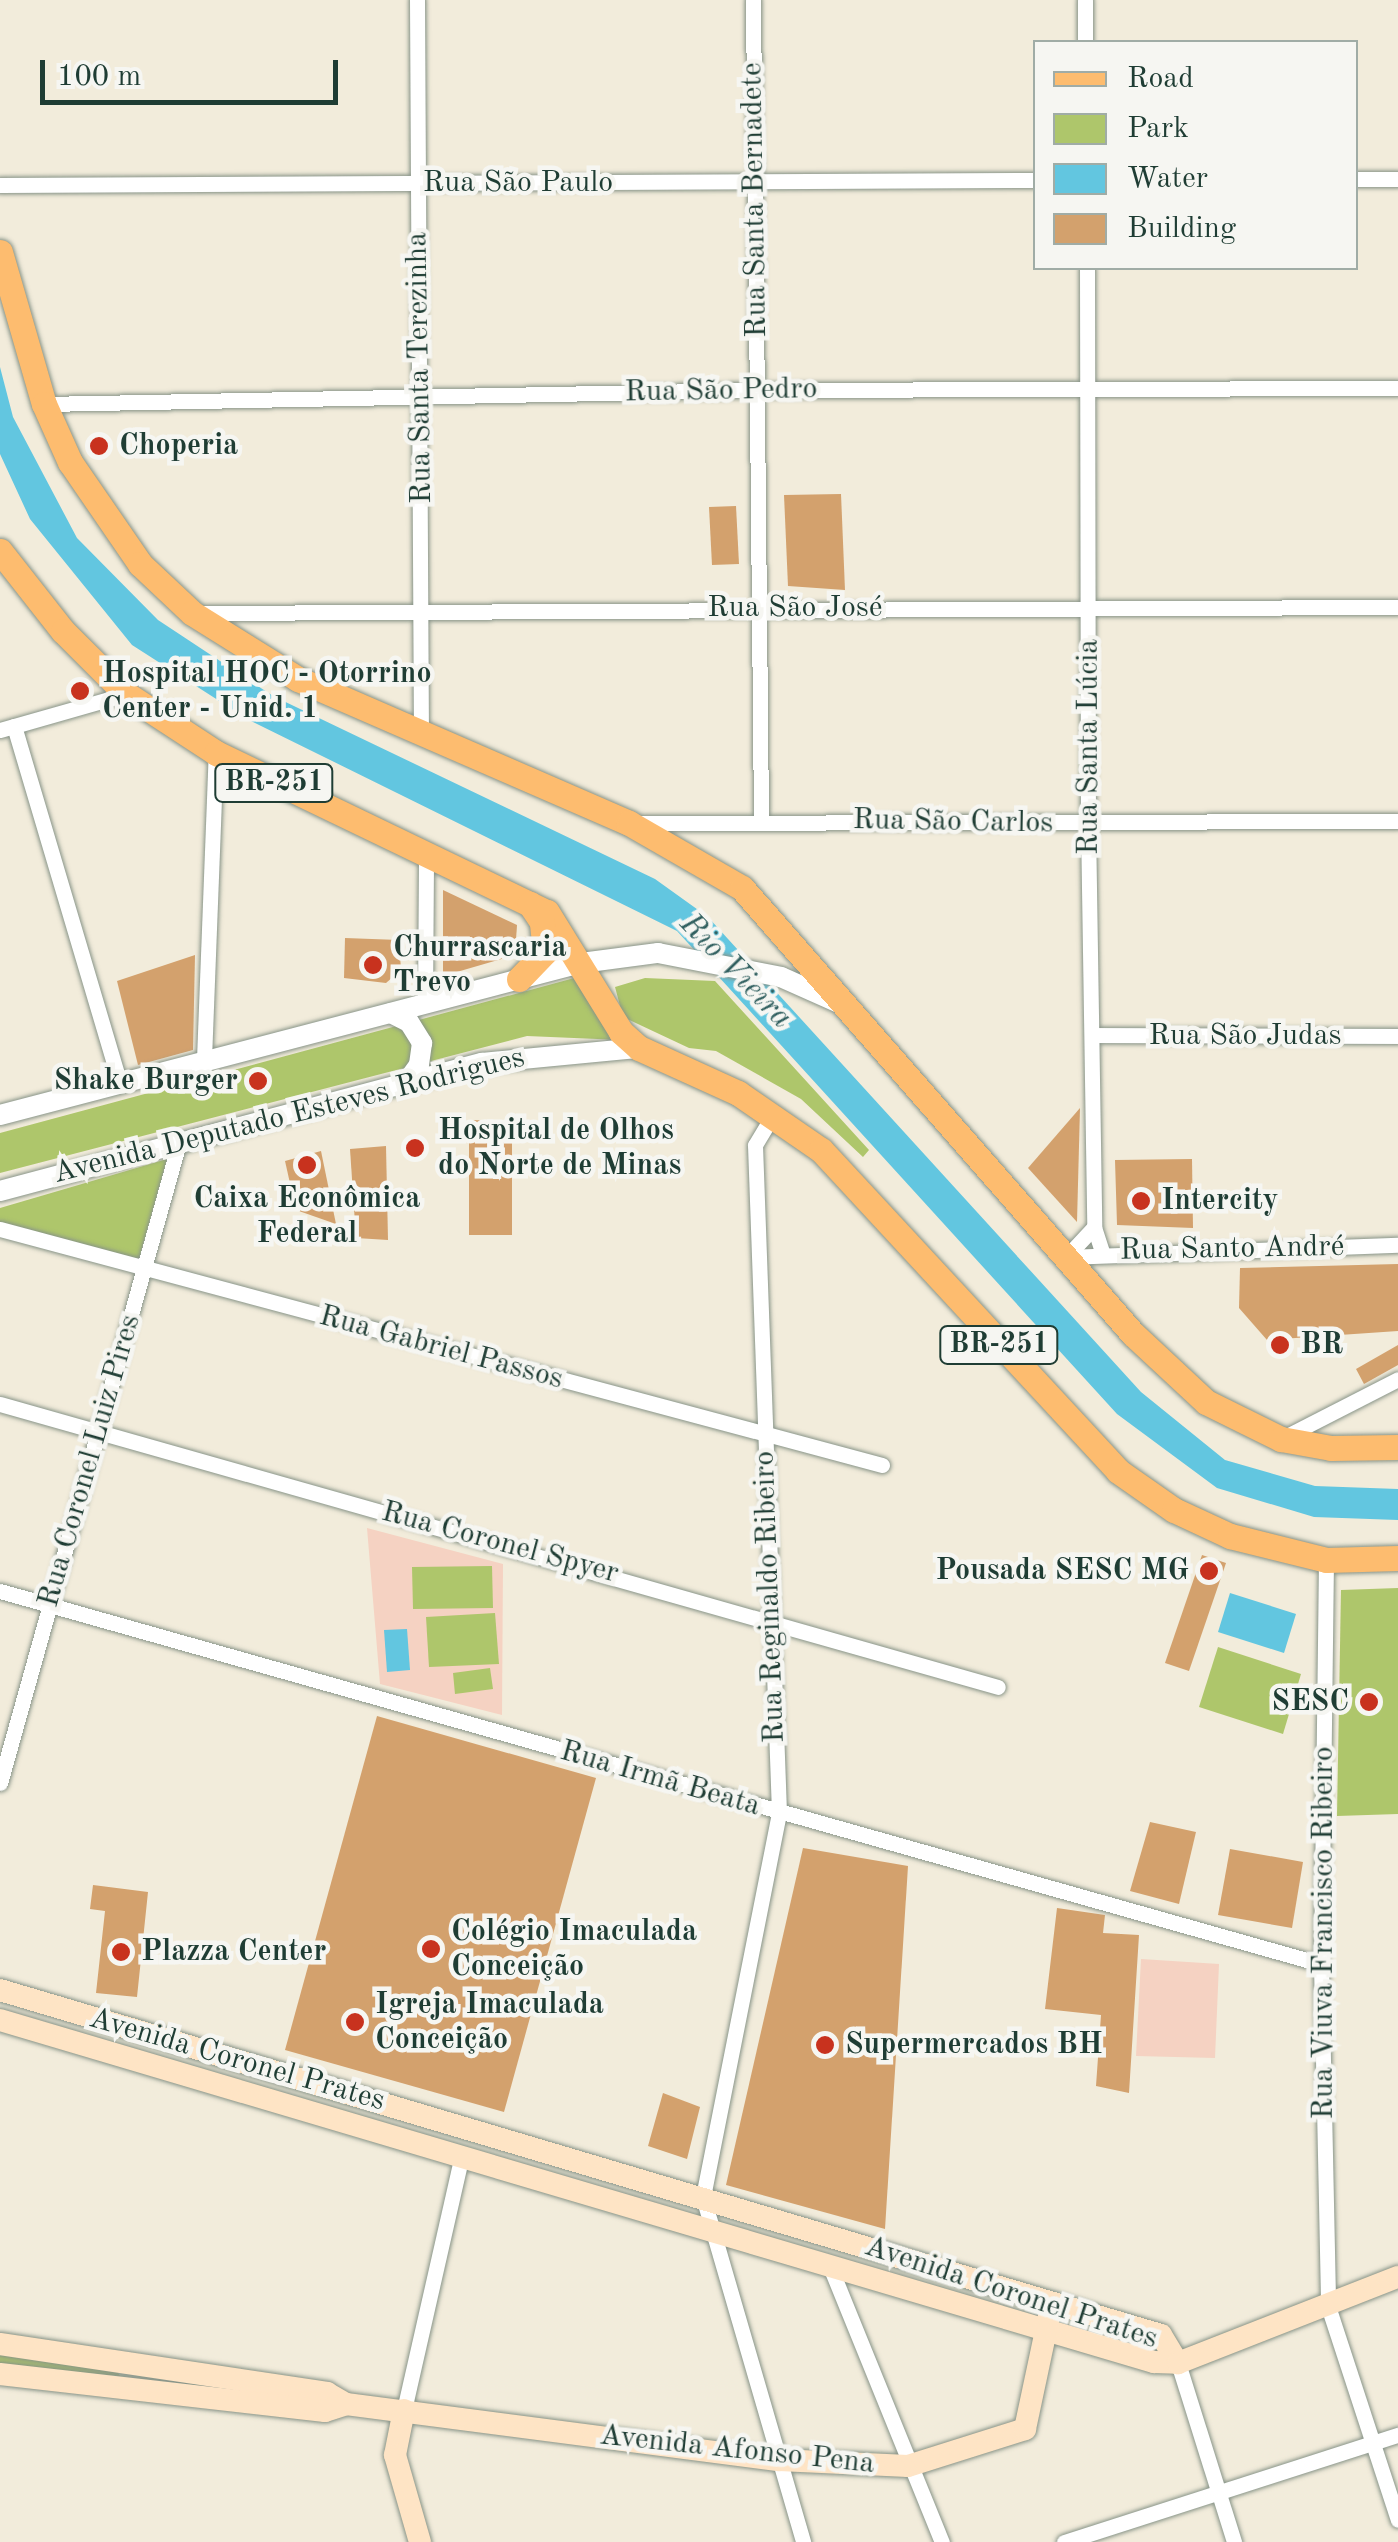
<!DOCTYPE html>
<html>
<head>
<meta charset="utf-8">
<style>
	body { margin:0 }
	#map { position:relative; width:1398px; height:2542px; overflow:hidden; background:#f2ecdb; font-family:"Old Standard TT",serif }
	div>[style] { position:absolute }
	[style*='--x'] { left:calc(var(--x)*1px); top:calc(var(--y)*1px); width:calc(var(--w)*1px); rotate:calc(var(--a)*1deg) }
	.built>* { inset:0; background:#f5d2c2 }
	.green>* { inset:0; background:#aec66b }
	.water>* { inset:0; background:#62c6e0 }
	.building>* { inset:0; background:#d3a16d }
	.roads { filter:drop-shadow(0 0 2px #889488) drop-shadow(0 0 2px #889488) }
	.minor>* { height:15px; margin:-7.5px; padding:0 7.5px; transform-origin:7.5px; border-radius:7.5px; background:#fff }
	.tertiary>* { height:20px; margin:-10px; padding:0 10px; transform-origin:10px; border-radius:10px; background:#fff }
	.secondary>* { height:22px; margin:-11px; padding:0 11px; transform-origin:11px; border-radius:11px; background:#fee4c5 }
	.primary>* { height:25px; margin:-12.5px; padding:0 12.5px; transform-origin:12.5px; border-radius:12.5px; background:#fdbc6f }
	.dots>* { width:28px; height:28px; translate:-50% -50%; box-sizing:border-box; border:5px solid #f6f6f2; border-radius:50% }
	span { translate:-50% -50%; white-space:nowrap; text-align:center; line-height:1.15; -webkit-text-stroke:9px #f6f6f2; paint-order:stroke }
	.shield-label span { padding:2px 8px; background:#f6f6f2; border:2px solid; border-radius:8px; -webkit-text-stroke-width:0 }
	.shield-label { font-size:28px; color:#1f3d34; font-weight:700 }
	.street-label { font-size:30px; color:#1f3d34 }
	.poi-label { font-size:30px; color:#1f3d34; font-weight:700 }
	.left { translate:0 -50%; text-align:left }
	.right { translate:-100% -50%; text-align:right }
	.water-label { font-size:32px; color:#305f5f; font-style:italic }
	.legend { position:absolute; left:1033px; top:40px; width:325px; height:230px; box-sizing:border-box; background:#f6f6f2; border:2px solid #a0aca6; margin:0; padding:12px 18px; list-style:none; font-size:30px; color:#1f3d34 }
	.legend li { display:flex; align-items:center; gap:20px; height:50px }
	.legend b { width:50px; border:2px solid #a0aca6 }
	.scale { position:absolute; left:40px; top:60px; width:298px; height:45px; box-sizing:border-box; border:5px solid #1f3d34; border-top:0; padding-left:12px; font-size:30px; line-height:35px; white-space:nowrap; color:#1f3d34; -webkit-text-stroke:8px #f6f6f2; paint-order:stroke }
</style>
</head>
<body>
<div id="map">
	<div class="built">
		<i style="clip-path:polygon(367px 1528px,503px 1564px,502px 1715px,380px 1684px)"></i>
		<i style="clip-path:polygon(1141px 1959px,1219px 1964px,1215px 2058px,1136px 2056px)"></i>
	</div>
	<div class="green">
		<i style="clip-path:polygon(578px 977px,621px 1040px,527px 1036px,0 1173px,0 1133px)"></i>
		<i style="clip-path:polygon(645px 978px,715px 981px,869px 1150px,863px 1157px,801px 1099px,716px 1051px,689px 1048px,623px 1017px,615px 987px)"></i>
		<i style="clip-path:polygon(167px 1159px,137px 1266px,0 1222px,0 1208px)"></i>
		<i style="clip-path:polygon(492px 1566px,493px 1608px,413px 1609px,412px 1567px)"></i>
		<i style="clip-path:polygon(1398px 1588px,1398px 1814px,1337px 1816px,1341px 1590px)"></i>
		<i style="clip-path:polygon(495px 1613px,499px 1664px,429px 1667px,426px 1617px)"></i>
		<i style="clip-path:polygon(1218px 1647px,1301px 1674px,1283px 1734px,1199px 1707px)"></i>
		<i style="clip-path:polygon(490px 1668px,493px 1689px,455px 1694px,453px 1673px)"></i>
		<i style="clip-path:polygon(0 2351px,115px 2368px,120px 2376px,0 2366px)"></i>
	</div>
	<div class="water">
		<i style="clip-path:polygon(0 367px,13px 417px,77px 538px,158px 620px,273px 696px,655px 879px,708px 917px,1141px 1392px,1225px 1460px,1315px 1486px,1398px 1489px,1398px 1520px,1314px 1517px,1217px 1488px,1117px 1414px,677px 931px,249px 720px,132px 645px,30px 519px,0 454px)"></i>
		<i style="clip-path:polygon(1230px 1593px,1296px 1614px,1284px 1653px,1218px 1632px)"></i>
		<i style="clip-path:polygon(407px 1629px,410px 1670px,387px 1672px,384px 1630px)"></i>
	</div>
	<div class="building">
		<i style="clip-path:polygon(841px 494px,845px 590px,788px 586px,784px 495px)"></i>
		<i style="clip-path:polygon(736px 506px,739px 564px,712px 565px,709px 507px)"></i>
		<i style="clip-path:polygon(443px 890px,517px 925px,515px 955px,443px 976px)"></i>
		<i style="clip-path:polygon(345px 938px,399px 940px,401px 970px,386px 983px,344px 978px)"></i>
		<i style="clip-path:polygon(195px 955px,193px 1050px,138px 1065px,117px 981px)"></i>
		<i style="clip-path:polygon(1080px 1108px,1077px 1222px,1028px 1168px)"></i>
		<i style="clip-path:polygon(469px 1120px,512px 1121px,512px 1235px,469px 1235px)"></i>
		<i style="clip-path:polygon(386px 1146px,388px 1240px,356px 1238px,350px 1149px)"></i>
		<i style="clip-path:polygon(321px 1151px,336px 1224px,296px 1210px,285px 1161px)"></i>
		<i style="clip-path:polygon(1192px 1159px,1193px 1228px,1117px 1225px,1115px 1160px)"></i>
		<i style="clip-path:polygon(1398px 1264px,1398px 1331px,1267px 1340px,1239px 1308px,1240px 1268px)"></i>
		<i style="clip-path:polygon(1398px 1345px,1398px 1365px,1364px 1384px,1356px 1369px)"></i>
		<i style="clip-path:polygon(1202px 1555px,1226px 1563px,1189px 1671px,1165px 1663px)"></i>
		<i style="clip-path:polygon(377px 1716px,596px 1778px,504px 2112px,285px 2050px)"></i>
		<i style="clip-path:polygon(1150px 1822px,1196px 1832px,1179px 1904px,1130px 1891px)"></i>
		<i style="clip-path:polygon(803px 1848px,908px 1866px,885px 2229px,726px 2185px)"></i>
		<i style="clip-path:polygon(1230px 1849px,1303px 1862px,1292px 1928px,1218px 1915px)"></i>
		<i style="clip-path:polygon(93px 1885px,148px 1892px,137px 1997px,96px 1993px,105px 1911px,90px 1909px)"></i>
		<i style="clip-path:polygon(1057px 1908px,1105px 1915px,1103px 1933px,1139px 1935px,1129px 2093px,1096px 2086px,1101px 2015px,1045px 2009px)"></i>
		<i style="clip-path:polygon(663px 2093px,700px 2107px,687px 2159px,648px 2146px)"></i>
	</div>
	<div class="roads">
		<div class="minor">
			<i style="--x:417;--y:0;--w:736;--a:89.69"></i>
			<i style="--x:753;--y:0;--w:820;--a:89.44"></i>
			<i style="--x:1085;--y:0;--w:42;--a:90"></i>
			<i style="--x:1356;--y:179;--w:42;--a:0"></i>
			<i style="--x:0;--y:185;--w:1036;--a:-0.28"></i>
			<i style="--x:1087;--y:268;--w:556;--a:89.9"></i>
			<i style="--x:1088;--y:824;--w:403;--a:89.1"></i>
			<i style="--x:1094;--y:1227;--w:26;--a:72"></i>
			<i style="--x:44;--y:404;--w:712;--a:-1.13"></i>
			<i style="--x:756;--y:390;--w:642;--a:-0.18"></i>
			<i style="--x:197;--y:613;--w:1201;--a:-0.29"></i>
			<i style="--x:14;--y:726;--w:372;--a:73.5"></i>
			<i style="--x:0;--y:730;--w:131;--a:-15.9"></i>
			<i style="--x:637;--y:823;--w:761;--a:-0.15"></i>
			<i style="--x:425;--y:1005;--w:151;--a:-89.6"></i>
			<i style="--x:1093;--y:1035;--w:305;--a:0.2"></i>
			<i style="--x:204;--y:1059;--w:306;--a:-87.8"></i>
			<i style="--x:773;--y:1115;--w:35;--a:121"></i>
			<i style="--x:755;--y:1145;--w:668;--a:87.94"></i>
			<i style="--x:779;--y:1813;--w:391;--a:101.2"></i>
			<i style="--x:703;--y:2197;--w:359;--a:73.8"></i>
			<i style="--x:0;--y:1229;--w:913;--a:14.98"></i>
			<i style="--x:1066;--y:1257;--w:332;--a:-2.1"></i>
			<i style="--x:1066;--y:1257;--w:41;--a:-47"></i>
			<i style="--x:0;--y:1404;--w:1037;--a:15.83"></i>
			<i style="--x:1281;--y:1439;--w:131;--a:-27.1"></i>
			<i style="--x:1326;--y:1560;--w:404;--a:90.7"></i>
			<i style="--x:1321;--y:1964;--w:342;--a:88.8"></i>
			<i style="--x:1328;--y:2306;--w:225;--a:71.9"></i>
			<i style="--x:0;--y:1591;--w:1373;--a:15.77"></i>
			<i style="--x:0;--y:1783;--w:669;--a:-74.38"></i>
			<i style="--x:831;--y:2269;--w:295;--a:67.9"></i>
			<i style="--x:1178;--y:2363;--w:188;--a:72.6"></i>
			<i style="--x:404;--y:2410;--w:262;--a:-77.2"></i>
			<i style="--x:1064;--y:2542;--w:351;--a:-17.8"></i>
		</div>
		<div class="tertiary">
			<i style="--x:391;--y:1013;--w:20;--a:27"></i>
			<i style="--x:409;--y:1022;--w:25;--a:58"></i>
			<i style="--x:422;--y:1043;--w:22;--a:98"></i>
			<i style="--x:419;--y:1065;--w:19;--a:126"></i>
			<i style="--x:0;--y:1115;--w:601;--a:-14.66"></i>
			<i style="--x:581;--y:963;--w:78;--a:-7.4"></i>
			<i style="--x:658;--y:953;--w:125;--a:11"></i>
			<i style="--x:781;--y:977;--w:64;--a:24.1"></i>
			<i style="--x:0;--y:1191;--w:499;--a:-14.9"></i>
			<i style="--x:482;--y:1063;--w:158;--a:-5.5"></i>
		</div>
		<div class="secondary">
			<i style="--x:0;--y:1990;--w:1211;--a:16.55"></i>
			<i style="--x:1161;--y:2335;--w:33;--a:59"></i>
			<i style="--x:0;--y:2020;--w:1204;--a:16.51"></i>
			<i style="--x:1154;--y:2362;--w:24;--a:2"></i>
			<i style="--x:1178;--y:2363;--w:236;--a:-21.4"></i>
			<i style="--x:0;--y:2344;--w:331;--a:8.5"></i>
			<i style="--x:327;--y:2393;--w:22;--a:30"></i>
			<i style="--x:346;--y:2404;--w:437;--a:7.4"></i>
			<i style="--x:779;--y:2460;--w:129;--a:2.7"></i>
			<i style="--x:908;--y:2466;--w:123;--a:-17.5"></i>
			<i style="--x:1025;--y:2429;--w:116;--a:-78"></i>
			<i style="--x:0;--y:2374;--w:327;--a:6.5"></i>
			<i style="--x:325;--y:2411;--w:22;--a:-18"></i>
			<i style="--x:404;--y:2410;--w:46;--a:101.3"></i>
			<i style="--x:395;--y:2455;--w:91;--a:74"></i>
		</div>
		<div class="primary">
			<i style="--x:0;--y:252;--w:158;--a:73.9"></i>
			<i style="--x:44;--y:404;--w:64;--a:65.9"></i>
			<i style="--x:70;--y:462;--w:124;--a:55.5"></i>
			<i style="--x:140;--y:564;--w:71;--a:43.3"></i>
			<i style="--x:192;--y:613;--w:125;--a:31.9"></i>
			<i style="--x:298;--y:679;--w:361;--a:23.5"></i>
			<i style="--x:629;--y:823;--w:130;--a:29.9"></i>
			<i style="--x:742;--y:888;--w:593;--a:48.76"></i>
			<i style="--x:1133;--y:1334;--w:100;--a:43"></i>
			<i style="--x:1206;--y:1402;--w:84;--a:26.3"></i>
			<i style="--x:1281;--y:1439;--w:51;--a:10.2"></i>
			<i style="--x:1331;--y:1448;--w:67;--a:-0.9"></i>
			<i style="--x:0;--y:551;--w:102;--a:51.8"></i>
			<i style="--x:63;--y:631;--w:89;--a:45"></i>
			<i style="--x:126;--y:694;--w:108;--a:33.2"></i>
			<i style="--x:216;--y:753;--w:367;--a:25.7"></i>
			<i style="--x:547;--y:912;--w:141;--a:58.3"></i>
			<i style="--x:621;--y:1032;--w:24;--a:42"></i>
			<i style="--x:639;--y:1048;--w:109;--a:24.4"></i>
			<i style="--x:738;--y:1093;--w:101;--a:34.5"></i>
			<i style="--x:821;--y:1150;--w:437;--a:47.2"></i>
			<i style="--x:1118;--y:1471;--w:68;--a:34.9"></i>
			<i style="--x:1174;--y:1510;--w:62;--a:24.9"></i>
			<i style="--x:1230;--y:1536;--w:99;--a:14"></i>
			<i style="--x:1326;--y:1560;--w:72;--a:-1.6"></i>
			<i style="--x:519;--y:979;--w:37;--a:-46"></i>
			<i style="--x:545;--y:952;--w:30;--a:-96"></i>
			<i style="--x:542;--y:922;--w:22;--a:-124"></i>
		</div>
	</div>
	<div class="dots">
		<i style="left:99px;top:446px;background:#c8321e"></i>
		<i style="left:80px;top:691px;background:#c8321e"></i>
		<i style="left:373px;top:965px;background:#c8321e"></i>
		<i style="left:258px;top:1081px;background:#c8321e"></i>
		<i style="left:415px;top:1148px;background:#c8321e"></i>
		<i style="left:307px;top:1165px;background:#c8321e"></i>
		<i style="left:1141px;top:1201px;background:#c8321e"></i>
		<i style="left:1280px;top:1345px;background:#c8321e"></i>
		<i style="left:1209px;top:1571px;background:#c8321e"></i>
		<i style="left:1369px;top:1702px;background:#c8321e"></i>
		<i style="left:431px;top:1949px;background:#c8321e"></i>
		<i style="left:121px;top:1952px;background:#c8321e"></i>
		<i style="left:355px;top:2022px;background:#c8321e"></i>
		<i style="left:825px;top:2045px;background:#c8321e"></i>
	</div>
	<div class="shield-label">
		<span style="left:274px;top:783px">BR-251</span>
		<span style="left:999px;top:1345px">BR-251</span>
	</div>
	<div class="street-label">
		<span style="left:518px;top:183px">Rua São Paulo</span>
		<span style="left:755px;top:200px;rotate:-91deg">Rua Santa Bernadete</span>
		<span style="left:420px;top:368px;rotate:-91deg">Rua Santa Terezinha</span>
		<span style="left:721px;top:391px;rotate:-1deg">Rua São Pedro</span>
		<span style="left:795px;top:608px">Rua São José</span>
		<span style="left:1089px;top:747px;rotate:-90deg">Rua Santa Lúcia</span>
		<span style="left:953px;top:822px;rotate:1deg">Rua São Carlos</span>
		<span style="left:1245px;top:1036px">Rua São Judas</span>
		<span style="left:289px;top:1116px;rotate:-14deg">Avenida Deputado Esteves Rodrigues</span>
		<span style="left:1232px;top:1249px;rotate:-1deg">Rua Santo André</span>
		<span style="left:441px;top:1348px;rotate:15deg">Rua Gabriel Passos</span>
		<span style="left:90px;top:1461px;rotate:-74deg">Rua Coronel Luiz Pires</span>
		<span style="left:500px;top:1543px;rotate:15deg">Rua Coronel Spyer</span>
		<span style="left:770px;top:1597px;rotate:-92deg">Rua Reginaldo Ribeiro</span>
		<span style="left:660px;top:1779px;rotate:16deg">Rua Irmã Beata</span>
		<span style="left:1324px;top:1933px;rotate:-90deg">Rua Viuva Francisco Ribeiro</span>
		<span style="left:237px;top:2060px;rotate:16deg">Avenida Coronel Prates</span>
		<span style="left:1011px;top:2293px;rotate:18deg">Avenida Coronel Prates</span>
		<span style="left:737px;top:2450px;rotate:6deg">Avenida Afonso Pena</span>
	</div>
	<div class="poi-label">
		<span class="left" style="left:119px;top:446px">Choperia</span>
		<span class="left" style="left:102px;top:691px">Hospital HOC - Otorrino<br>Center - Unid. 1</span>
		<span class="left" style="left:393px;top:965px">Churrascaria<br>Trevo</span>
		<span class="right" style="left:238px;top:1081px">Shake Burger</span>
		<span class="left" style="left:438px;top:1148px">Hospital de Olhos<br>do Norte de Minas</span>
		<span style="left:307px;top:1216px">Caixa Econômica<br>Federal</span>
		<span class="left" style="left:1161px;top:1201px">Intercity</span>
		<span class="left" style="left:1300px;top:1345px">BR</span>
		<span class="right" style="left:1189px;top:1571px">Pousada SESC MG</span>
		<span class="right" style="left:1349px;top:1702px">SESC</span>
		<span class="left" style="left:451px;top:1949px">Colégio Imaculada<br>Conceição</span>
		<span class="left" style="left:141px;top:1952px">Plazza Center</span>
		<span class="left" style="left:375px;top:2022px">Igreja Imaculada<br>Conceição</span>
		<span class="left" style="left:845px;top:2045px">Supermercados BH</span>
	</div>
	<div class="water-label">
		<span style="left:735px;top:972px;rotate:46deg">Rio Vieira</span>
	</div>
	<ul class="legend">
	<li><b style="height:12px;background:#fdbc6f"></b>Road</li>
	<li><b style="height:28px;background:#aec66b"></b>Park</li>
	<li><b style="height:28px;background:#62c6e0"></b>Water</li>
	<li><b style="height:28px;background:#d3a16d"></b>Building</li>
	</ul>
	<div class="scale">100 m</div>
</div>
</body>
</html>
